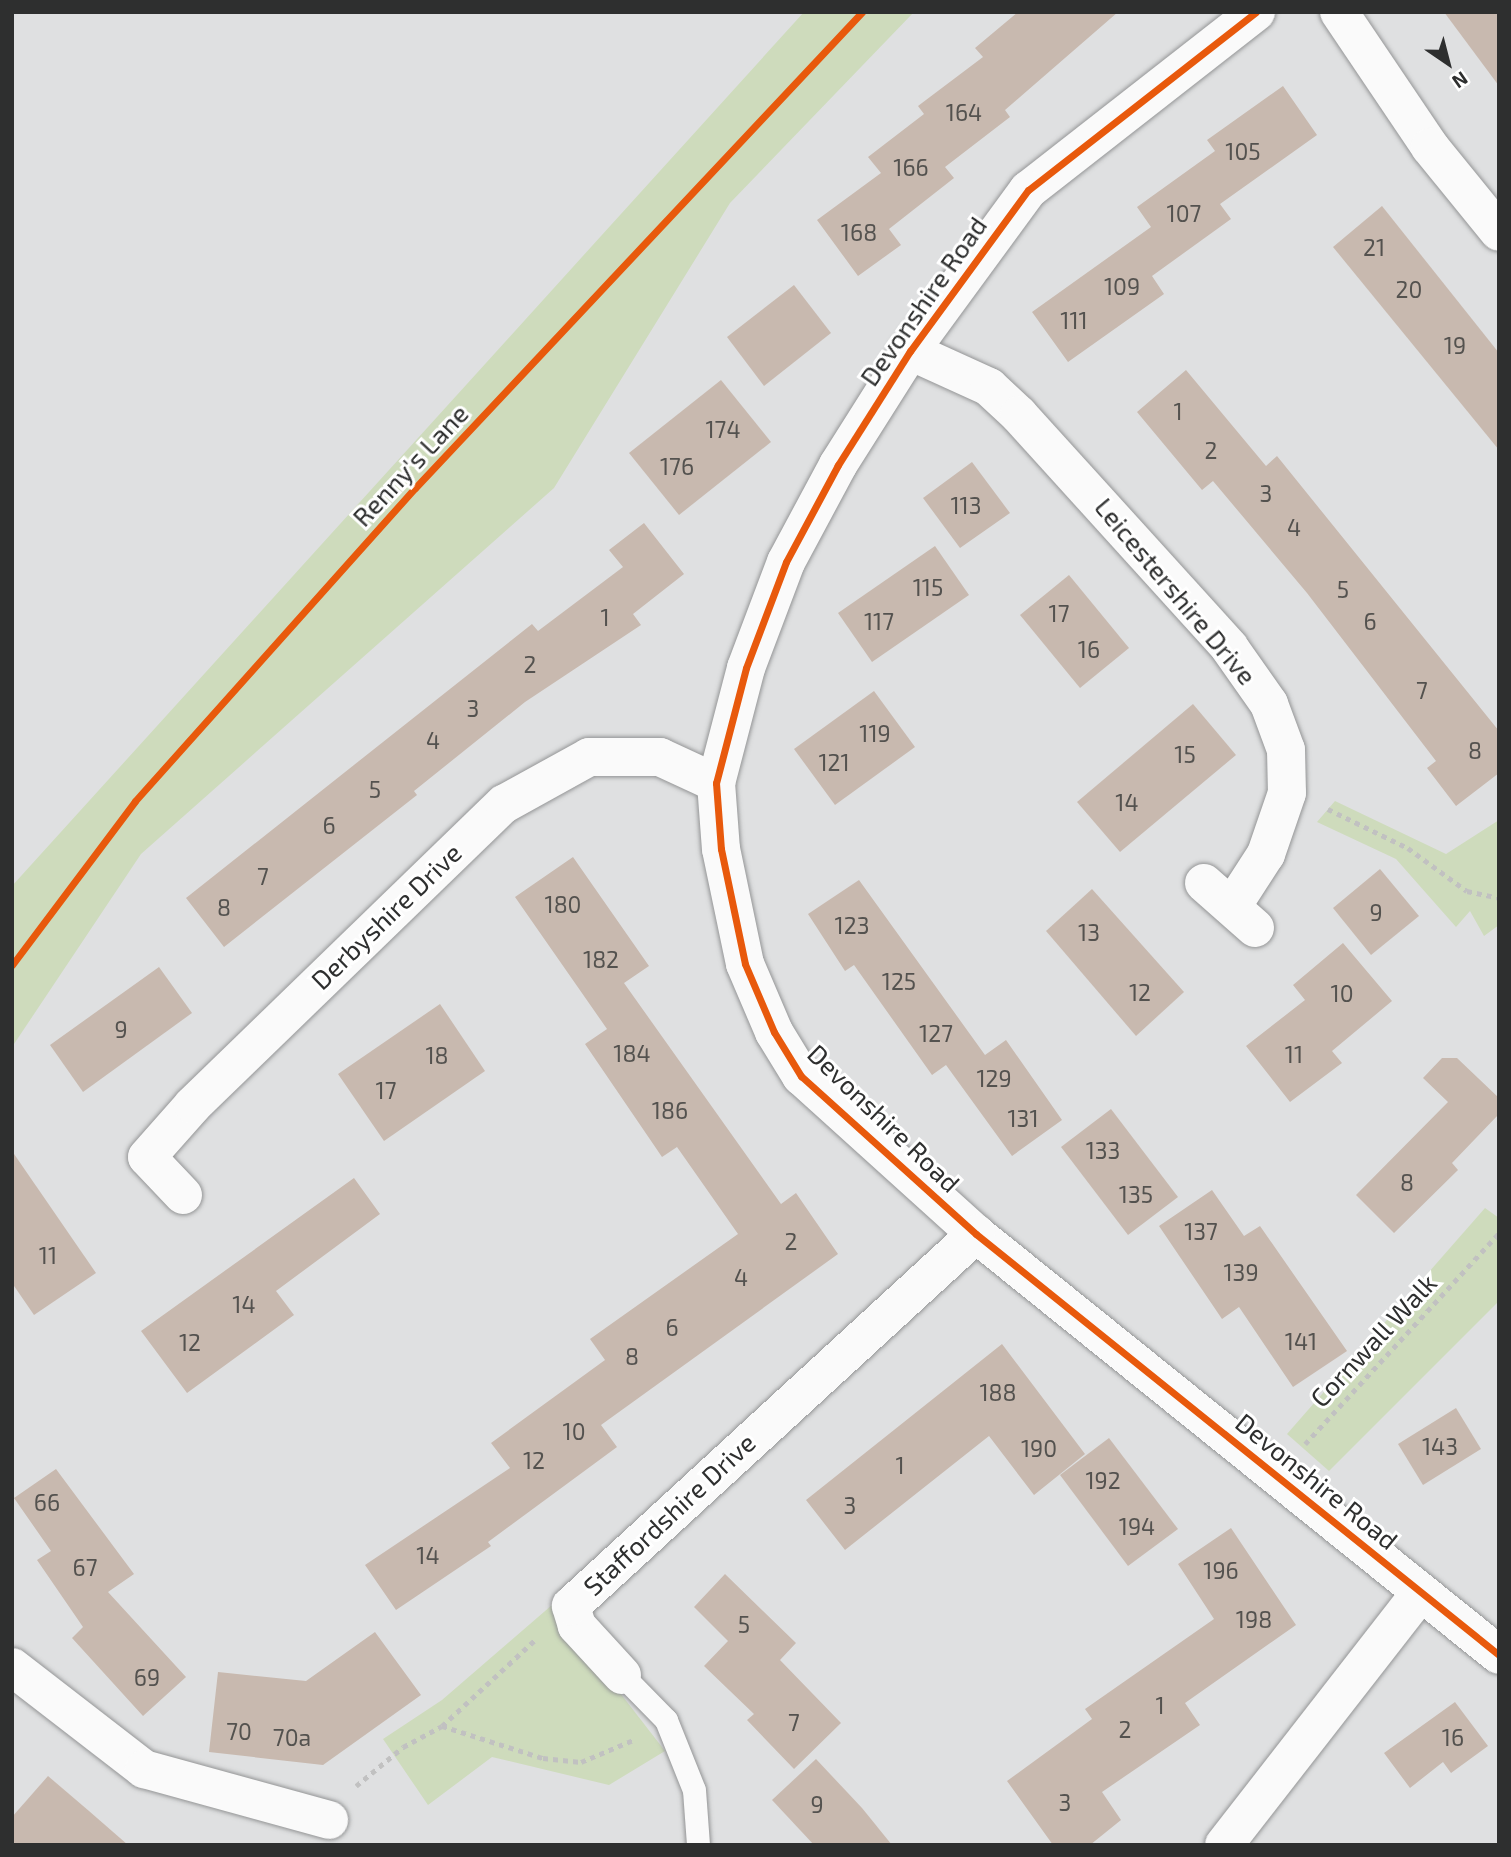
<!DOCTYPE html>
<html>
<head>
<meta charset="utf-8">
<style>
	body { margin:0 }
	#map { position:relative; width:1511px; height:1857px; overflow:hidden; background:#dfe0e1; font-family:"Exo 2",sans-serif }
	div>[style] { position:absolute }
	[style*='--x'] { left:calc(var(--x)*1px); top:calc(var(--y)*1px); width:calc(var(--w)*1px); rotate:calc(var(--a)*1deg) }
	.green>* { inset:0; background:#cedbbc }
	.building>* { inset:0; background:#c8b9af }
	.path>* { height:4.5px; margin-top:-2.25px; transform-origin:0; background:repeating-linear-gradient(90deg,#c1c1c1 0 5px,transparent 0 10px) }
	.roads { filter:drop-shadow(0 0 2px #949596) drop-shadow(0 0 2px #949596) }
	.service>* { height:23px; margin:-11.5px; padding:0 11.5px; transform-origin:11.5px; border-radius:11.5px; background:#fafafa }
	.minor>* { height:38px; margin:-19px; padding:0 19px; transform-origin:19px; border-radius:19px; background:#fafafa }
	.cycleway>* { height:7px; margin:-3.5px; padding:0 3.5px; transform-origin:3.5px; border-radius:3.5px; background:#e8590c }
	span { translate:-50% -50%; white-space:nowrap; text-align:center; line-height:1.15; -webkit-text-stroke:6px #fff; paint-order:stroke }
	.number-label { font-size:23px; color:#54524f }
	.number-label span { -webkit-text-stroke-width:0 }
	.street-label { font-size:26px; color:#2e2f2f }
	.frame { position:absolute; inset:0; border:14px solid #2e2f2f; pointer-events:none }
	.north { position:absolute; left:1413px; top:28px; width:70px; height:70px; -webkit-text-stroke:5px #fff; paint-order:stroke; rotate:145deg; font-size:19px; font-weight:700; line-height:28px; text-align:center; color:#2e2f2f }
	.north::after { content:''; display:block; margin:auto; width:24px; height:32px; background:#2e2f2f; clip-path:polygon(50% 0,100% 100%,50% 72%,0 100%) }
</style>
</head>
<body>
<div id="map">
	<div class="green">
		<i style="clip-path:polygon(804px 12px,914px 12px,730px 203px,554px 488px,141px 854px,12px 1047px,12px 886px)"></i>
		<i style="clip-path:polygon(1335px 801px,1446px 854px,1499px 820px,1499px 925px,1484px 936px,1470px 911px,1456px 927px,1396px 859px,1317px 822px)"></i>
		<i style="clip-path:polygon(1485px 1208px,1499px 1218px,1499px 1301px,1329px 1471px,1287px 1434px)"></i>
		<i style="clip-path:polygon(552px 1605px,665px 1751px,609px 1785px,492px 1757px,428px 1805px,383px 1739px,442px 1700px)"></i>
	</div>
	<div class="building">
		<i style="clip-path:polygon(1018px 12px,1118px 12px,1005px 110px,1010px 117px,945px 167px,954px 178px,889px 229px,901px 245px,858px 276px,817px 220px,881px 173px,868px 157px,924px 114px,918px 106px,983px 57px,975px 48px)"></i>
		<i style="clip-path:polygon(1444px 12px,1499px 12px,1499px 86px)"></i>
		<i style="clip-path:polygon(1283px 86px,1317px 135px,1220px 204px,1231px 219px,1152px 276px,1164px 294px,1068px 362px,1032px 312px,1151px 227px,1137px 207px,1215px 151px,1207px 140px)"></i>
		<i style="clip-path:polygon(1382px 206px,1499px 353px,1499px 450px,1333px 247px)"></i>
		<i style="clip-path:polygon(794px 285px,831px 333px,764px 386px,727px 337px)"></i>
		<i style="clip-path:polygon(1186px 370px,1266px 466px,1277px 456px,1499px 731px,1499px 773px,1456px 806px,1427px 768px,1436px 761px,1307px 593px,1213px 481px,1202px 490px,1137px 412px)"></i>
		<i style="clip-path:polygon(721px 380px,771px 442px,679px 515px,629px 453px)"></i>
		<i style="clip-path:polygon(972px 462px,1010px 513px,960px 548px,923px 498px)"></i>
		<i style="clip-path:polygon(644px 523px,684px 574px,633px 614px,641px 625px,525px 702px,414px 791px,417px 795px,224px 947px,186px 898px,532px 624px,538px 631px,623px 567px,609px 550px)"></i>
		<i style="clip-path:polygon(935px 546px,969px 595px,872px 662px,838px 613px)"></i>
		<i style="clip-path:polygon(1069px 575px,1129px 648px,1080px 688px,1020px 615px)"></i>
		<i style="clip-path:polygon(874px 691px,915px 747px,835px 805px,794px 749px)"></i>
		<i style="clip-path:polygon(1193px 704px,1236px 755px,1120px 852px,1077px 802px)"></i>
		<i style="clip-path:polygon(573px 857px,649px 966px,624px 983px,781px 1204px,796px 1193px,838px 1254px,601px 1425px,617px 1447px,488px 1542px,491px 1546px,396px 1610px,365px 1565px,510px 1468px,491px 1443px,605px 1360px,590px 1339px,738px 1234px,677px 1147px,662px 1157px,585px 1044px,607px 1029px,515px 897px)"></i>
		<i style="clip-path:polygon(1380px 869px,1419px 916px,1371px 955px,1333px 908px)"></i>
		<i style="clip-path:polygon(859px 880px,985px 1055px,1006px 1040px,1062px 1120px,1012px 1156px,946px 1065px,932px 1075px,854px 965px,845px 971px,808px 914px)"></i>
		<i style="clip-path:polygon(1092px 889px,1184px 992px,1136px 1036px,1046px 931px)"></i>
		<i style="clip-path:polygon(1343px 943px,1392px 1001px,1332px 1051px,1342px 1063px,1290px 1102px,1246px 1046px,1305px 1000px,1293px 985px)"></i>
		<i style="clip-path:polygon(159px 967px,192px 1013px,83px 1092px,50px 1045px)"></i>
		<i style="clip-path:polygon(440px 1004px,485px 1071px,384px 1141px,338px 1074px)"></i>
		<i style="clip-path:polygon(1442px 1058px,1457px 1058px,1499px 1098px,1499px 1114px,1452px 1163px,1458px 1170px,1394px 1233px,1356px 1195px,1448px 1102px,1423px 1078px)"></i>
		<i style="clip-path:polygon(1111px 1109px,1178px 1197px,1128px 1235px,1061px 1147px)"></i>
		<i style="clip-path:polygon(12px 1151px,96px 1273px,34px 1315px,12px 1283px)"></i>
		<i style="clip-path:polygon(354px 1178px,380px 1214px,276px 1291px,294px 1315px,187px 1393px,141px 1331px)"></i>
		<i style="clip-path:polygon(1212px 1190px,1244px 1236px,1260px 1226px,1347px 1351px,1293px 1387px,1239px 1307px,1222px 1319px,1159px 1226px)"></i>
		<i style="clip-path:polygon(1002px 1344px,1085px 1454px,1034px 1495px,989px 1436px,845px 1550px,806px 1500px)"></i>
		<i style="clip-path:polygon(1456px 1408px,1481px 1449px,1423px 1485px,1398px 1444px)"></i>
		<i style="clip-path:polygon(1109px 1438px,1178px 1529px,1128px 1566px,1060px 1475px)"></i>
		<i style="clip-path:polygon(56px 1469px,134px 1574px,108px 1592px,186px 1677px,143px 1716px,72px 1638px,83px 1627px,37px 1560px,51px 1551px,14px 1498px)"></i>
		<i style="clip-path:polygon(1231px 1528px,1296px 1625px,1185px 1703px,1200px 1725px,1102px 1792px,1121px 1820px,1090px 1845px,1053px 1845px,1007px 1781px,1092px 1719px,1085px 1709px,1214px 1619px,1178px 1564px)"></i>
		<i style="clip-path:polygon(725px 1574px,796px 1643px,780px 1660px,841px 1723px,794px 1769px,747px 1720px,754px 1714px,704px 1666px,728px 1641px,694px 1607px)"></i>
		<i style="clip-path:polygon(375px 1632px,421px 1695px,323px 1765px,209px 1752px,218px 1672px,306px 1681px)"></i>
		<i style="clip-path:polygon(1455px 1702px,1488px 1746px,1451px 1773px,1443px 1762px,1410px 1788px,1384px 1753px)"></i>
		<i style="clip-path:polygon(816px 1759px,862px 1808px,892px 1845px,814px 1845px,772px 1800px)"></i>
		<i style="clip-path:polygon(48px 1776px,89px 1811px,128px 1845px,12px 1845px,12px 1817px)"></i>
	</div>
	<div class="path">
		<i style="--x:1328;--y:809;--w:89;--a:26"></i>
		<i style="--x:1408;--y:848;--w:73;--a:36.1"></i>
		<i style="--x:1467;--y:891;--w:33;--a:12"></i>
		<i style="--x:1305;--y:1444;--w:287;--a:-47.4"></i>
		<i style="--x:442;--y:1726;--w:127;--a:-42.8"></i>
		<i style="--x:356;--y:1786;--w:61;--a:-39.7"></i>
		<i style="--x:403;--y:1747;--w:44;--a:-28.3"></i>
		<i style="--x:442;--y:1726;--w:106;--a:17.6"></i>
		<i style="--x:543;--y:1758;--w:38;--a:6"></i>
		<i style="--x:581;--y:1762;--w:56;--a:-22.9"></i>
	</div>
	<div class="roads">
		<div class="service">
			<i style="--x:622;--y:1675;--w:63;--a:45.6"></i>
			<i style="--x:666;--y:1720;--w:75;--a:68.2"></i>
			<i style="--x:694;--y:1790;--w:55;--a:85.8"></i>
		</div>
		<div class="minor">
			<i style="--x:1256;--y:12;--w:289;--a:142"></i>
			<i style="--x:1028;--y:190;--w:200;--a:126.2"></i>
			<i style="--x:910;--y:351;--w:135;--a:122.3"></i>
			<i style="--x:838;--y:465;--w:110;--a:118.2"></i>
			<i style="--x:786;--y:562;--w:113;--a:110.7"></i>
			<i style="--x:746;--y:668;--w:119;--a:104.6"></i>
			<i style="--x:716;--y:783;--w:66;--a:85.7"></i>
			<i style="--x:721;--y:849;--w:117;--a:78.2"></i>
			<i style="--x:745;--y:964;--w:74;--a:66.9"></i>
			<i style="--x:774;--y:1032;--w:52;--a:58.5"></i>
			<i style="--x:801;--y:1076;--w:236;--a:42.1"></i>
			<i style="--x:976;--y:1234;--w:671;--a:38.83"></i>
			<i style="--x:1339;--y:12;--w:163;--a:56"></i>
			<i style="--x:1430;--y:147;--w:109;--a:50.9"></i>
			<i style="--x:910;--y:351;--w:87;--a:24.5"></i>
			<i style="--x:989;--y:387;--w:41;--a:43"></i>
			<i style="--x:1019;--y:415;--w:313;--a:47.8"></i>
			<i style="--x:1229;--y:647;--w:70;--a:54.9"></i>
			<i style="--x:1269;--y:704;--w:49;--a:69.7"></i>
			<i style="--x:1286;--y:750;--w:43;--a:88.7"></i>
			<i style="--x:1287;--y:793;--w:65;--a:109"></i>
			<i style="--x:1266;--y:854;--w:61;--a:122.9"></i>
			<i style="--x:1204;--y:883;--w:68;--a:41.4"></i>
			<i style="--x:183;--y:1195;--w:52;--a:-133.5"></i>
			<i style="--x:147;--y:1157;--w:69;--a:-48.5"></i>
			<i style="--x:193;--y:1105;--w:433;--a:-44.1"></i>
			<i style="--x:504;--y:804;--w:97;--a:-28.9"></i>
			<i style="--x:589;--y:757;--w:71;--a:0"></i>
			<i style="--x:660;--y:757;--w:62;--a:24.9"></i>
			<i style="--x:12;--y:1667;--w:167;--a:37.7"></i>
			<i style="--x:144;--y:1769;--w:192;--a:15.4"></i>
			<i style="--x:622;--y:1675;--w:67;--a:-132.6"></i>
			<i style="--x:577;--y:1626;--w:21;--a:-107"></i>
			<i style="--x:571;--y:1606;--w:550;--a:-42.57"></i>
			<i style="--x:1224;--y:1845;--w:319;--a:-52.1"></i>
		</div>
	</div>
	<div class="cycleway">
		<i style="--x:1256;--y:12;--w:289;--a:142"></i>
		<i style="--x:1028;--y:190;--w:200;--a:126.2"></i>
		<i style="--x:910;--y:351;--w:135;--a:122.3"></i>
		<i style="--x:838;--y:465;--w:110;--a:118.2"></i>
		<i style="--x:786;--y:562;--w:113;--a:110.7"></i>
		<i style="--x:746;--y:668;--w:119;--a:104.6"></i>
		<i style="--x:716;--y:783;--w:66;--a:85.7"></i>
		<i style="--x:721;--y:849;--w:117;--a:78.2"></i>
		<i style="--x:745;--y:964;--w:74;--a:66.9"></i>
		<i style="--x:774;--y:1032;--w:52;--a:58.5"></i>
		<i style="--x:801;--y:1076;--w:236;--a:42.1"></i>
		<i style="--x:976;--y:1234;--w:671;--a:38.83"></i>
		<i style="--x:12;--y:965;--w:205;--a:-53.1"></i>
		<i style="--x:135;--y:801;--w:420;--a:-48.2"></i>
		<i style="--x:415;--y:488;--w:653;--a:-46.8"></i>
	</div>
	<div class="number-label">
		<span style="left:964px;top:112px">164</span>
		<span style="left:1243px;top:151px">105</span>
		<span style="left:911px;top:167px">166</span>
		<span style="left:1184px;top:213px">107</span>
		<span style="left:859px;top:232px">168</span>
		<span style="left:1374px;top:247px">21</span>
		<span style="left:1122px;top:286px">109</span>
		<span style="left:1409px;top:289px">20</span>
		<span style="left:1074px;top:320px">111</span>
		<span style="left:1455px;top:345px">19</span>
		<span style="left:1178px;top:411px">1</span>
		<span style="left:723px;top:429px">174</span>
		<span style="left:1211px;top:450px">2</span>
		<span style="left:677px;top:466px">176</span>
		<span style="left:1266px;top:493px">3</span>
		<span style="left:966px;top:505px">113</span>
		<span style="left:1294px;top:527px">4</span>
		<span style="left:928px;top:587px">115</span>
		<span style="left:1343px;top:589px">5</span>
		<span style="left:1059px;top:613px">17</span>
		<span style="left:605px;top:617px">1</span>
		<span style="left:879px;top:621px">117</span>
		<span style="left:1370px;top:621px">6</span>
		<span style="left:1089px;top:649px">16</span>
		<span style="left:530px;top:664px">2</span>
		<span style="left:1422px;top:690px">7</span>
		<span style="left:473px;top:708px">3</span>
		<span style="left:875px;top:733px">119</span>
		<span style="left:433px;top:740px">4</span>
		<span style="left:1475px;top:750px">8</span>
		<span style="left:1185px;top:754px">15</span>
		<span style="left:834px;top:762px">121</span>
		<span style="left:375px;top:789px">5</span>
		<span style="left:1127px;top:802px">14</span>
		<span style="left:329px;top:825px">6</span>
		<span style="left:263px;top:876px">7</span>
		<span style="left:563px;top:904px">180</span>
		<span style="left:224px;top:907px">8</span>
		<span style="left:1376px;top:912px">9</span>
		<span style="left:852px;top:925px">123</span>
		<span style="left:1089px;top:932px">13</span>
		<span style="left:601px;top:959px">182</span>
		<span style="left:899px;top:981px">125</span>
		<span style="left:1140px;top:992px">12</span>
		<span style="left:1342px;top:993px">10</span>
		<span style="left:121px;top:1029px">9</span>
		<span style="left:936px;top:1033px">127</span>
		<span style="left:632px;top:1053px">184</span>
		<span style="left:1294px;top:1054px">11</span>
		<span style="left:437px;top:1055px">18</span>
		<span style="left:994px;top:1078px">129</span>
		<span style="left:386px;top:1090px">17</span>
		<span style="left:670px;top:1110px">186</span>
		<span style="left:1023px;top:1118px">131</span>
		<span style="left:1103px;top:1150px">133</span>
		<span style="left:1407px;top:1182px">8</span>
		<span style="left:1136px;top:1194px">135</span>
		<span style="left:1201px;top:1231px">137</span>
		<span style="left:791px;top:1241px">2</span>
		<span style="left:48px;top:1255px">11</span>
		<span style="left:1241px;top:1272px">139</span>
		<span style="left:741px;top:1277px">4</span>
		<span style="left:244px;top:1304px">14</span>
		<span style="left:672px;top:1327px">6</span>
		<span style="left:1301px;top:1341px">141</span>
		<span style="left:190px;top:1342px">12</span>
		<span style="left:632px;top:1356px">8</span>
		<span style="left:998px;top:1392px">188</span>
		<span style="left:574px;top:1431px">10</span>
		<span style="left:1440px;top:1446px">143</span>
		<span style="left:1039px;top:1448px">190</span>
		<span style="left:534px;top:1460px">12</span>
		<span style="left:900px;top:1465px">1</span>
		<span style="left:1103px;top:1480px">192</span>
		<span style="left:47px;top:1502px">66</span>
		<span style="left:850px;top:1505px">3</span>
		<span style="left:1137px;top:1526px">194</span>
		<span style="left:428px;top:1555px">14</span>
		<span style="left:85px;top:1567px">67</span>
		<span style="left:1221px;top:1570px">196</span>
		<span style="left:1254px;top:1619px">198</span>
		<span style="left:744px;top:1624px">5</span>
		<span style="left:147px;top:1677px">69</span>
		<span style="left:1160px;top:1705px">1</span>
		<span style="left:794px;top:1722px">7</span>
		<span style="left:1125px;top:1729px">2</span>
		<span style="left:239px;top:1731px">70</span>
		<span style="left:292px;top:1737px">70a</span>
		<span style="left:1453px;top:1737px">16</span>
		<span style="left:1065px;top:1802px">3</span>
		<span style="left:817px;top:1804px">9</span>
	</div>
	<div class="street-label">
		<span style="left:923px;top:301px;rotate:-55deg">Devonshire Road</span>
		<span style="left:410px;top:465px;rotate:-47deg">Renny's Lane</span>
		<span style="left:1176px;top:591px;rotate:50deg">Leicestershire Drive</span>
		<span style="left:386px;top:916px;rotate:-44deg">Derbyshire Drive</span>
		<span style="left:884px;top:1118px;rotate:44deg">Devonshire Road</span>
		<span style="left:1373px;top:1340px;rotate:-47deg">Cornwall Walk</span>
		<span style="left:1317px;top:1481px;rotate:39deg">Devonshire Road</span>
		<span style="left:669px;top:1514px;rotate:-43deg">Staffordshire Drive</span>
	</div>
	<div class="frame"></div>
	<div class="north">N</div>
</div>
</body>
</html>
